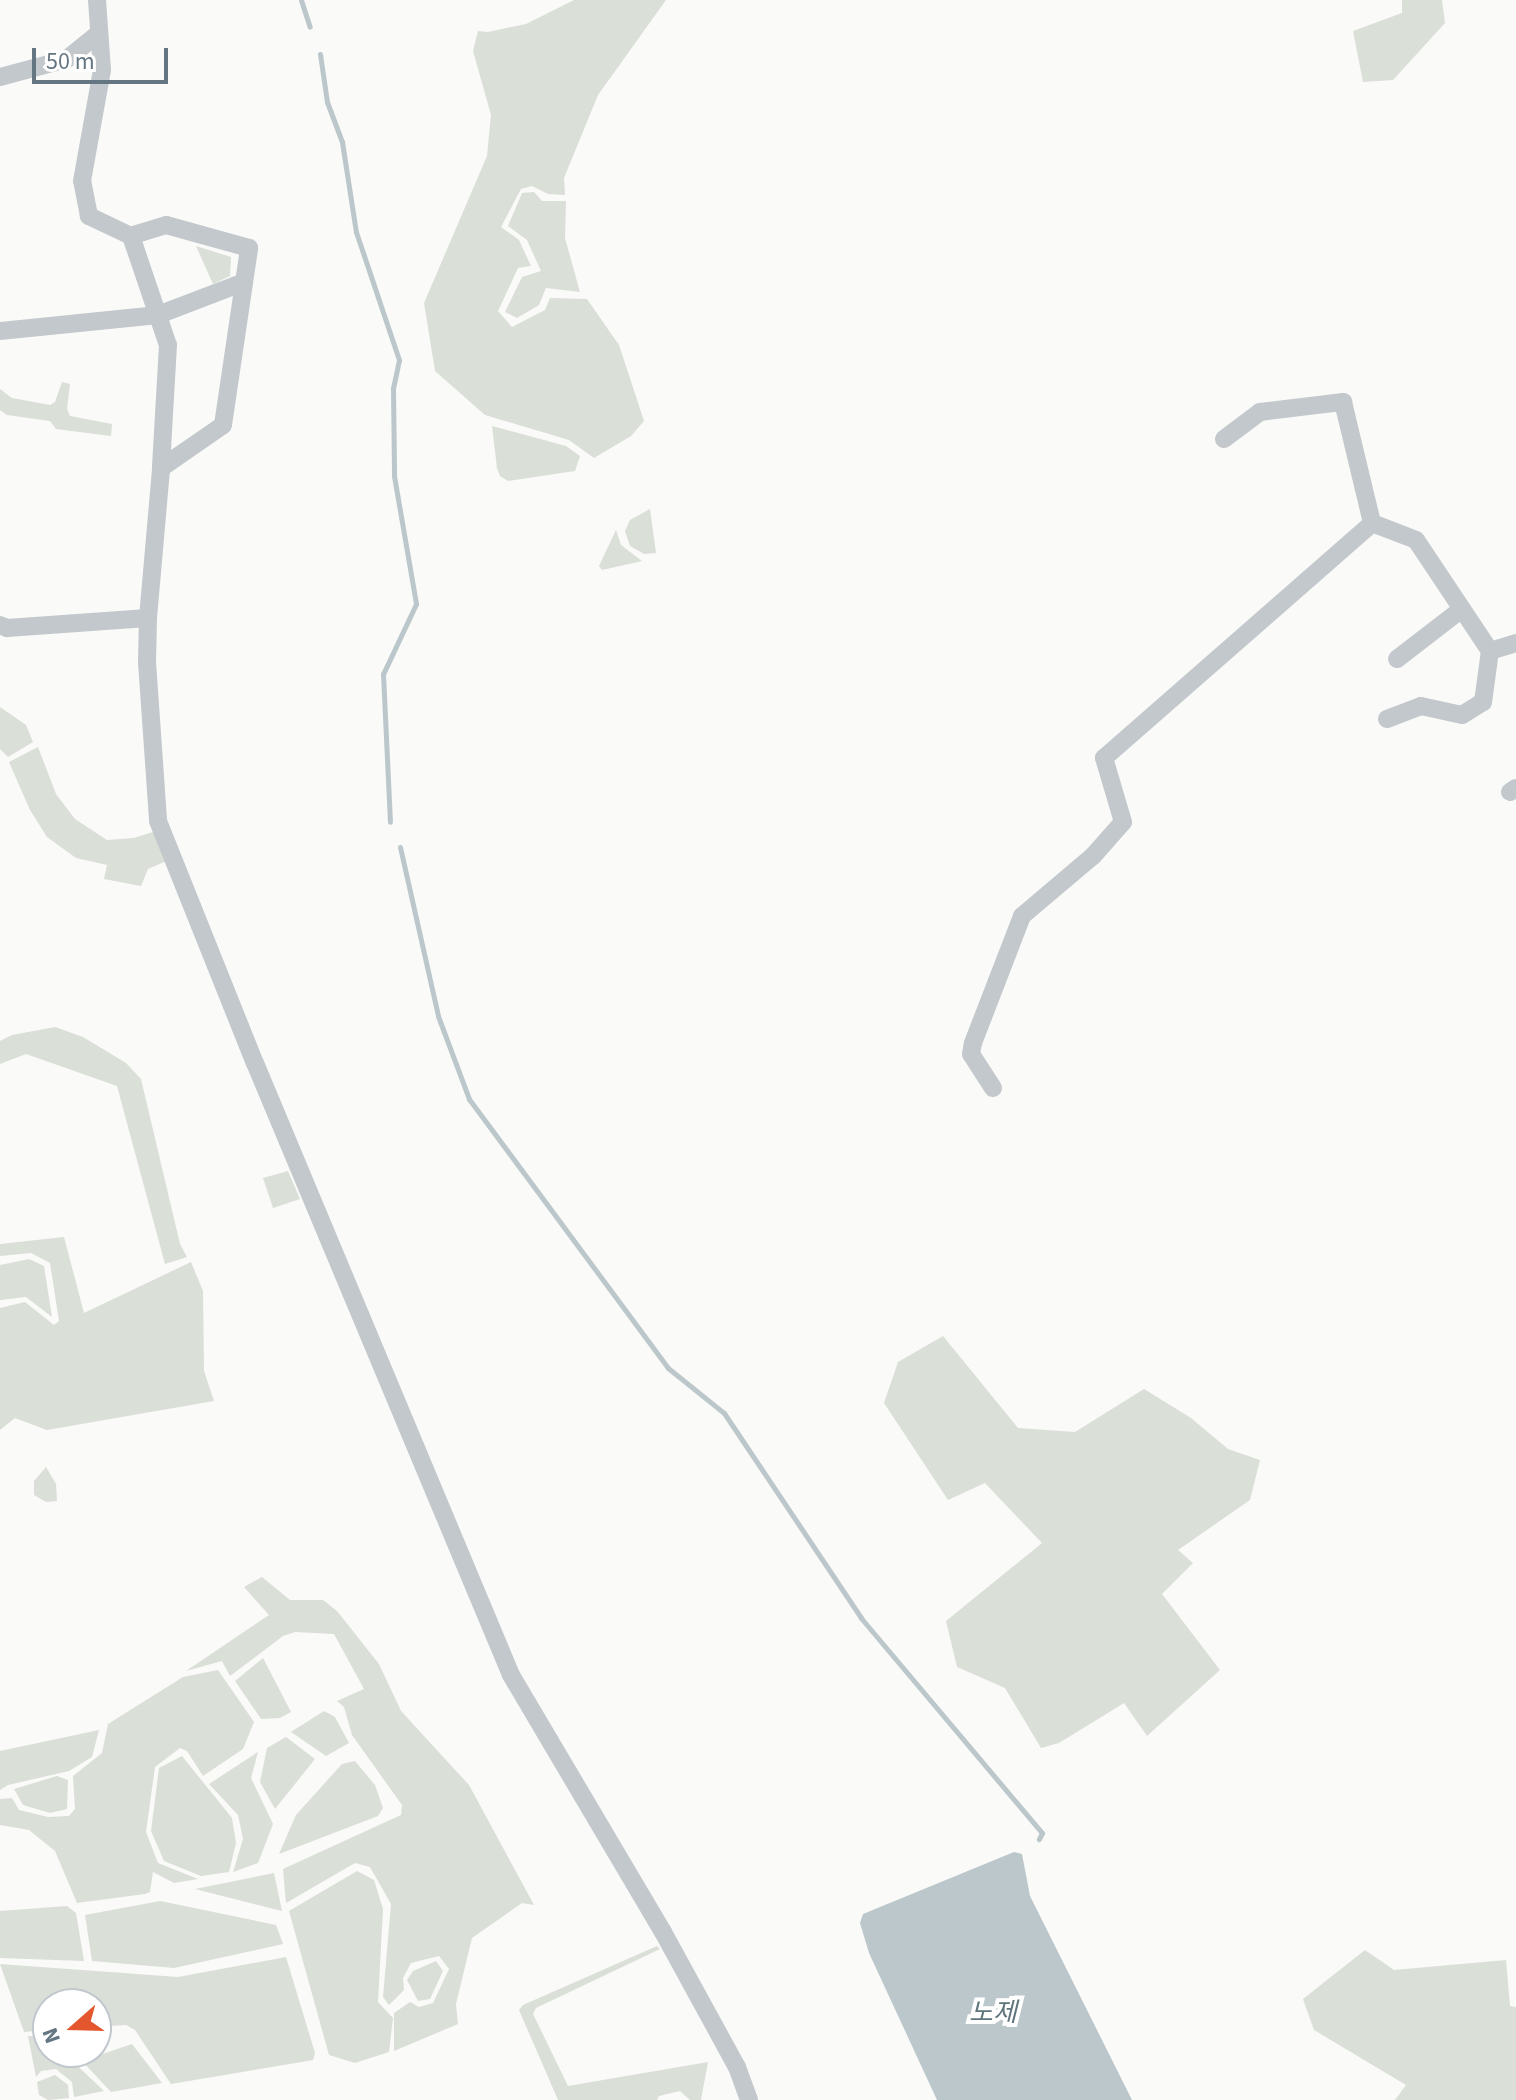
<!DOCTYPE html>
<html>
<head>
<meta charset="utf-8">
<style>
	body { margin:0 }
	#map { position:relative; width:1516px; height:2100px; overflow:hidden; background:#fafaf8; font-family:"Source Sans 3","Noto Sans KR",sans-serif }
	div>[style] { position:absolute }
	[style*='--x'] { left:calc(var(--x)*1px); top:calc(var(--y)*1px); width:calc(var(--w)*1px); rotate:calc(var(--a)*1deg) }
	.green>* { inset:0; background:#dadfd7 }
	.water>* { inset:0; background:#bbc7cb }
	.stream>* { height:5px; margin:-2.5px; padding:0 2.5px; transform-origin:2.5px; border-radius:2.5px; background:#bbc7cb }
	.minor>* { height:18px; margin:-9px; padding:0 9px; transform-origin:9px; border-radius:9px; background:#c3c8cc }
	span { translate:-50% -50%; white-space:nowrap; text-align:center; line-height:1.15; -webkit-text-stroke:8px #fff; paint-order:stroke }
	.water-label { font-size:26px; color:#60757c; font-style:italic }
	.north { position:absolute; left:32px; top:1988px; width:80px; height:80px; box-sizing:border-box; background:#fff; border:2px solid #c1c8cd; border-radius:50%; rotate:250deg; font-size:22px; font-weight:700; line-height:32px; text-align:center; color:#657683 }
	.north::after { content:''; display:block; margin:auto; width:28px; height:36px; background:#e4572e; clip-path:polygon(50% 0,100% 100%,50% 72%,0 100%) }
	.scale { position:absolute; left:32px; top:48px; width:136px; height:36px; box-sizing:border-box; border:4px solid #657683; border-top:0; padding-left:10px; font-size:24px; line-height:28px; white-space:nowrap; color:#657683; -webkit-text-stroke:6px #fff; paint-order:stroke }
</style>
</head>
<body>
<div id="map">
	<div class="green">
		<i style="clip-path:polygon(574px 0,666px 0,598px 95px,564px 178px,565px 195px,548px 194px,532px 186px,521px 189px,501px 227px,519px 240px,531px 266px,518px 268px,498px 311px,512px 327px,545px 310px,550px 298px,587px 299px,619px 345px,644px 421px,631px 436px,594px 458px,569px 440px,485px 415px,435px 371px,424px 303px,487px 156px,491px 115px,473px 51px,478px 31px,488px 32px,526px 24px)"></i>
		<i style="clip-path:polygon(1402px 0,1442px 0,1445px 23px,1393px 80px,1363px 82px,1353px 31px,1402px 13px)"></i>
		<i style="clip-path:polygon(534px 192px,542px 201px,566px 201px,565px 238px,580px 292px,546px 288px,539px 305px,517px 318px,505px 312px,522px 277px,541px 271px,527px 240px,508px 226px,522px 193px)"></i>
		<i style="clip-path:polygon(196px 246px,231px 257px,230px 276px,213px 284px)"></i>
		<i style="clip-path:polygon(62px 382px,70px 384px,67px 409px,70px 416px,112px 424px,111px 436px,56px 429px,50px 421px,7px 415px,0 410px,0 389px,12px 398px,50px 405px,55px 402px)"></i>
		<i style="clip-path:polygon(492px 426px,566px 446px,580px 456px,575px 471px,508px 481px,500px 476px,497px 468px)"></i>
		<i style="clip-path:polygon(650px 509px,656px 553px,644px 554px,630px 546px,625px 531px,630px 520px)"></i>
		<i style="clip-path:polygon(616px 530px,621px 545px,642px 561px,602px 570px,599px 566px)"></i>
		<i style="clip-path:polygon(0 707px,26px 725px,33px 742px,8px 757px,0 749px)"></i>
		<i style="clip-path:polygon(38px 747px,56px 794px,75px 819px,107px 840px,134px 838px,156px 831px,169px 860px,148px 869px,141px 886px,104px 879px,107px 865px,76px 858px,47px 837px,30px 810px,9px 762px)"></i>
		<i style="clip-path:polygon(55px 1027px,83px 1037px,126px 1063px,141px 1079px,180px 1244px,187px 1257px,165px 1264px,117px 1086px,26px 1054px,0 1064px,0 1041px,12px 1035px)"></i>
		<i style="clip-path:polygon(288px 1171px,300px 1199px,273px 1208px,263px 1178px)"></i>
		<i style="clip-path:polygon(64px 1237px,84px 1313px,191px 1262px,203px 1291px,204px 1371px,214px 1401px,47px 1430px,15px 1418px,0 1430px,0 1308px,25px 1302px,54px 1325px,59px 1321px,50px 1263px,31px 1253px,0 1256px,0 1244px)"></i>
		<i style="clip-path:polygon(29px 1259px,44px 1266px,52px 1317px,26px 1297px,0 1300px,0 1265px)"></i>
		<i style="clip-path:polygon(943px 1336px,1018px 1428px,1075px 1432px,1144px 1389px,1191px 1418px,1228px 1449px,1260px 1460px,1250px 1500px,1178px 1550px,1193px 1563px,1162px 1594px,1220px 1670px,1147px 1736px,1124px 1703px,1059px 1743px,1041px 1748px,1005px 1688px,957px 1667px,946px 1621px,1042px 1543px,985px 1483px,948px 1500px,884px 1403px,898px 1362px)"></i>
		<i style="clip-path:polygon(46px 1467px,56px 1484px,57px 1501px,46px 1502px,34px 1495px,34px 1481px)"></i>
		<i style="clip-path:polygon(262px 1577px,290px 1600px,323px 1600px,337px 1611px,379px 1664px,401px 1711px,469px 1785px,534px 1905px,522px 1903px,472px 1938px,456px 2004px,458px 2024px,394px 2051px,394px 2013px,410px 2002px,419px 2007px,433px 2003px,449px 1969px,439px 1956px,411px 1963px,403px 1978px,404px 1990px,389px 2005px,383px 1997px,391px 1904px,370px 1867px,355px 1863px,286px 1903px,283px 1869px,401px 1815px,402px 1805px,352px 1735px,344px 1707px,337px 1701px,364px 1689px,334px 1634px,295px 1632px,283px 1636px,230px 1676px,222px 1661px,186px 1671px,269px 1615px,244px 1587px)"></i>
		<i style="clip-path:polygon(263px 1658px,291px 1712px,280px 1718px,261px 1719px,235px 1681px)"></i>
		<i style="clip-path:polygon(218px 1670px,254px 1722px,243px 1749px,203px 1776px,187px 1751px,180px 1748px,155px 1767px,146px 1832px,158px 1863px,198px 1879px,174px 1883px,153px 1872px,150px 1892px,145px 1894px,77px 1903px,55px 1851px,29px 1830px,0 1825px,0 1799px,12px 1798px,19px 1810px,48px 1817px,69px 1816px,75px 1809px,73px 1776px,102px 1753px,108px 1724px,183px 1677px)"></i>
		<i style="clip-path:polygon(324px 1711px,335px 1717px,349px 1743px,326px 1756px,291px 1732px)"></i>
		<i style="clip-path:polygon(99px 1730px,92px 1757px,69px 1771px,8px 1785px,0 1790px,0 1751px)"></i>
		<i style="clip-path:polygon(286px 1737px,315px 1759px,275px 1809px,260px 1782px,267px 1748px)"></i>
		<i style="clip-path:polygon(258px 1752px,251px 1778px,273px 1824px,258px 1863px,233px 1872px,243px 1839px,238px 1815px,209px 1784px)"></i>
		<i style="clip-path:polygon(182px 1756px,232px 1818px,236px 1843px,229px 1872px,201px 1876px,164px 1861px,151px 1831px,159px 1768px)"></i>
		<i style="clip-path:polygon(355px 1761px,375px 1785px,383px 1808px,378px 1816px,279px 1854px,296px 1815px,342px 1764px)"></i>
		<i style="clip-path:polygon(57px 1776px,68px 1780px,67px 1809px,50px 1813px,23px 1805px,14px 1789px)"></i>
		<i style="clip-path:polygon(357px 1871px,374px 1880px,383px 1909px,378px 2002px,393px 2018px,389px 2052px,355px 2063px,329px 2055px,289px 1911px)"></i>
		<i style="clip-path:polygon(274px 1873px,282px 1911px,195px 1889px)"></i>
		<i style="clip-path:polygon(160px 1901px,276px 1925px,283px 1944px,174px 1968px,92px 1961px,85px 1915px)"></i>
		<i style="clip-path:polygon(67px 1906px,76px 1913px,84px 1961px,0 1958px,0 1911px)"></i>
		<i style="clip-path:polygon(657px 1946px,660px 1949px,536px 2008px,533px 2014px,568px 2086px,708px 2062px,701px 2100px,690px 2100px,680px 2091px,659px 2096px,657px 2100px,558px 2100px,519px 2010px,523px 2005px)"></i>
		<i style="clip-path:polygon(1365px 1950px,1394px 1970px,1506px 1960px,1510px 2006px,1516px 2007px,1516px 2100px,1395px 2100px,1406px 2085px,1314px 2030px,1303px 1999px)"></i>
		<i style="clip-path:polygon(286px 1957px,315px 2053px,313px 2060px,171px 2084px,135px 2030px,126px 2025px,96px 2027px,96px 2004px,48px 2004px,48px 2030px,24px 2032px,0 1964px,178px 1977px)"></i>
		<i style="clip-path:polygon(436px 1961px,443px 1971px,430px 1999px,418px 2001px,407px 1980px,413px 1971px)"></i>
		<i style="clip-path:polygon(28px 2036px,46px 2036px,48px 2052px,63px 2052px,104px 2091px,74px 2097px,72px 2082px,56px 2069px,41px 2071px,36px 2077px)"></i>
		<i style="clip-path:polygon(132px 2044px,162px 2083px,111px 2092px,82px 2061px)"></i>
		<i style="clip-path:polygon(55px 2075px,68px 2085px,69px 2098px,48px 2100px,39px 2095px,37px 2082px)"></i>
	</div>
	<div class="water">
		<i style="clip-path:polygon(1014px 1852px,1022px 1854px,1030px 1896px,1132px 2100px,937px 2100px,869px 1953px,860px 1923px,863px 1914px)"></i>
	</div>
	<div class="stream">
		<i style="--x:301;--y:0;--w:28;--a:72"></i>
		<i style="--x:320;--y:54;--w:49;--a:81.7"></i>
		<i style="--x:327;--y:102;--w:43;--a:69.4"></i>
		<i style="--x:342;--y:142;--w:91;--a:81.2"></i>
		<i style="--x:356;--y:232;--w:135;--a:71.4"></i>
		<i style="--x:399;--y:360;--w:29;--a:102"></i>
		<i style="--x:393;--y:388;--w:88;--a:89.3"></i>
		<i style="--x:394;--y:476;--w:130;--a:80.2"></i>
		<i style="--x:416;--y:604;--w:77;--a:115.2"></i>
		<i style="--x:383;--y:674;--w:148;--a:87.3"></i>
		<i style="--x:400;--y:847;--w:173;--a:77.3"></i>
		<i style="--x:438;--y:1016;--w:89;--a:69.5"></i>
		<i style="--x:469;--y:1099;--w:335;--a:53.5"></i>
		<i style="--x:668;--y:1368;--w:72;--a:38.8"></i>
		<i style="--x:724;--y:1413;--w:247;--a:56.2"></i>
		<i style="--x:861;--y:1618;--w:281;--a:49.9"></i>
		<i style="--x:1042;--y:1833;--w:7;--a:117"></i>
	</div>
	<div class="minor">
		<i style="--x:0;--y:77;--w:69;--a:-15"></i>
		<i style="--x:67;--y:59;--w:41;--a:-39.1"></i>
		<i style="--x:131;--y:236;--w:115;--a:71.3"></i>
		<i style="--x:168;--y:345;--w:123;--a:93.3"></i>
		<i style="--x:0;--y:331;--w:159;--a:-5.8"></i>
		<i style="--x:158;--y:315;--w:92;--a:-21"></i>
		<i style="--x:1224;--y:439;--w:45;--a:-36.9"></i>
		<i style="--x:1260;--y:412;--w:84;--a:-6.9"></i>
		<i style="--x:1343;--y:402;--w:124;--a:76.5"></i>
		<i style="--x:1372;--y:523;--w:47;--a:21.1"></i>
		<i style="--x:1416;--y:540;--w:133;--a:56.3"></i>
		<i style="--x:1490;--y:651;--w:27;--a:-17"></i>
		<i style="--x:148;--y:618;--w:44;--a:91.3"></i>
		<i style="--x:147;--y:662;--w:159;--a:86"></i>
		<i style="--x:158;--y:821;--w:261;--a:68.2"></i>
		<i style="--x:255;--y:1063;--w:663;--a:67.3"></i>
		<i style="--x:511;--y:1675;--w:299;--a:59.4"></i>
		<i style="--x:663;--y:1932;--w:154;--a:61.3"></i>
		<i style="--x:737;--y:2067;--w:35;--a:70"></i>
		<i style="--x:0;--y:625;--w:8;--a:23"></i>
		<i style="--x:7;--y:628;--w:141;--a:-4.1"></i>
		<i style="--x:148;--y:618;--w:151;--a:-85"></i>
		<i style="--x:161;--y:468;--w:75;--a:-34.7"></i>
		<i style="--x:223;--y:425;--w:179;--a:-81.6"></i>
		<i style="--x:249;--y:248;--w:86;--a:-164.5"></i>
		<i style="--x:166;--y:225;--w:37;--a:163"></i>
		<i style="--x:131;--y:236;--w:47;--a:-154.5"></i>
		<i style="--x:89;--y:216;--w:36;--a:-101"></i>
		<i style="--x:82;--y:181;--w:113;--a:-79.8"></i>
		<i style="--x:102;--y:70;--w:70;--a:-94.1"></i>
		<i style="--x:1397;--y:659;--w:82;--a:-37.6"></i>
		<i style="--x:1387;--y:719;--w:36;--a:-21"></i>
		<i style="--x:1421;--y:706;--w:42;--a:12.4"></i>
		<i style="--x:1462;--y:715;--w:25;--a:-32"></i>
		<i style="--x:1483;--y:702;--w:51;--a:-82.2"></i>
		<i style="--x:1510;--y:792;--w:7;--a:-34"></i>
		<i style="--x:993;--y:1088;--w:40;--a:-122.9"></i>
		<i style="--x:971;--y:1054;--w:11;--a:-80"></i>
		<i style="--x:973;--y:1043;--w:136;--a:-68.9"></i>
		<i style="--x:1022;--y:916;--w:93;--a:-40.2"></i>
		<i style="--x:1093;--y:856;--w:45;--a:-48.6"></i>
		<i style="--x:1123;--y:822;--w:67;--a:-106.5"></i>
		<i style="--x:1104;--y:758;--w:356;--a:-41.2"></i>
	</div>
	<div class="water-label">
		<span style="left:993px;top:2013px">노제</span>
	</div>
	<div class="north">N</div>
	<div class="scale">50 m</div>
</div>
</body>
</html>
